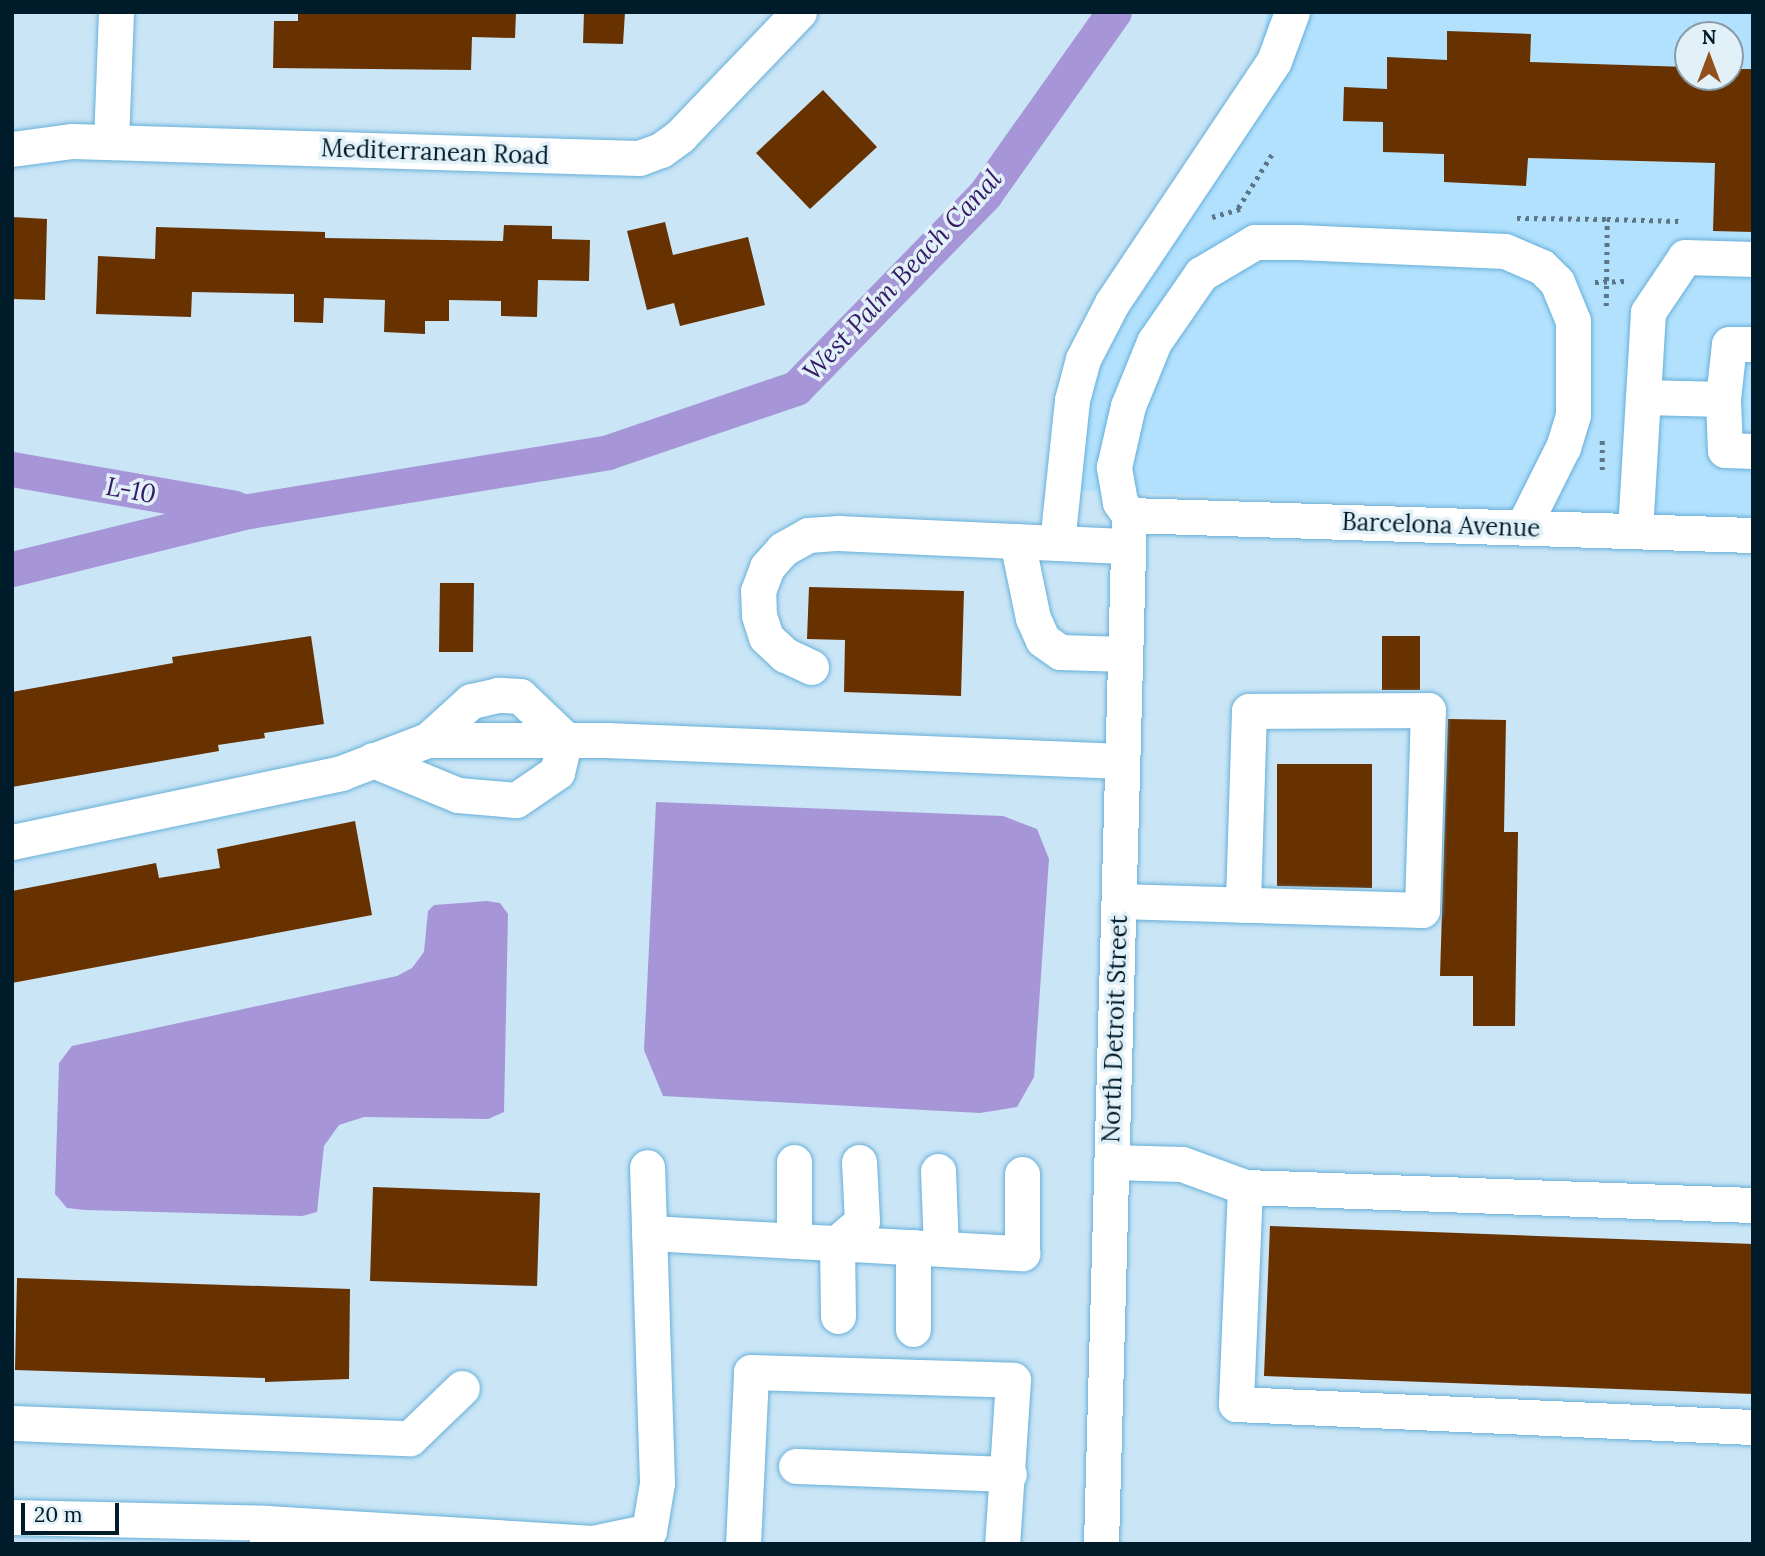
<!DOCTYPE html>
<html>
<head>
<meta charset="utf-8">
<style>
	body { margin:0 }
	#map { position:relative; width:1765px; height:1556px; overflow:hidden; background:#c9e5f6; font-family:Lora,serif }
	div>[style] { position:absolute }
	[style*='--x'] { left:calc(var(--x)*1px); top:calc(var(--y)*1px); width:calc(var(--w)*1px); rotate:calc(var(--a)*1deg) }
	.built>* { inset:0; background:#b2e1fd }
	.water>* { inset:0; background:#a696d7 }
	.canal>* { height:35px; margin:-17.5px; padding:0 17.5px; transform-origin:17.5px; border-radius:17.5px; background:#a696d7 }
	.building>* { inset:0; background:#673100 }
	.path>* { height:4.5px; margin-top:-2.25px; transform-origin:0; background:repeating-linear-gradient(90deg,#5b7686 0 3.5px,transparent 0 8.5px) }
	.roads { filter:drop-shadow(0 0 2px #67afd8) drop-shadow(0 0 2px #67afd8) }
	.minor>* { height:35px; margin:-17.5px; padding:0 17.5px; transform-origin:17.5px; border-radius:17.5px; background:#fff }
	span { translate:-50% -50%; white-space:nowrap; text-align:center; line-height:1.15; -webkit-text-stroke:7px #e2f0f8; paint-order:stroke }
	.street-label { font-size:24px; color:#001b2a }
	.water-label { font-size:26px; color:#361a66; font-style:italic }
	.frame { position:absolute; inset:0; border:14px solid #001b2a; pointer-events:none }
	.north { position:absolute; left:1674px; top:21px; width:70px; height:70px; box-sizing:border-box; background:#e2f0f8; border:2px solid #889ba6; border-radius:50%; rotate:0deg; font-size:19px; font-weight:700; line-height:28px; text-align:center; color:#001b2a }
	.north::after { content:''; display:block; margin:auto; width:24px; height:32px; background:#904f1b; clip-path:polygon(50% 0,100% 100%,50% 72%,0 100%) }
	.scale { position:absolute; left:21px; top:1503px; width:98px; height:32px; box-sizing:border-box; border:4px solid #001b2a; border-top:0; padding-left:9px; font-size:21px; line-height:24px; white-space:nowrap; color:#001b2a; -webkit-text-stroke:5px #e2f0f8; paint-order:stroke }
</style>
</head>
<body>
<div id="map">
	<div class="built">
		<i style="clip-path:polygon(evenodd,1267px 12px,1753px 12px,1753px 520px,1051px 489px,1068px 352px,1258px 65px,1267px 12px,1688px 35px,1730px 35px,1730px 77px,1688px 77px,1688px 35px)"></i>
	</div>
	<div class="water">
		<i style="clip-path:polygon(656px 802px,1003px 816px,1037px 829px,1049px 859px,1034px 1077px,1017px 1107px,980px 1113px,663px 1096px,644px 1050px)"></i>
		<i style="clip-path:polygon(487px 901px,500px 903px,508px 914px,504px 1112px,488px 1119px,364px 1117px,339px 1125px,324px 1146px,317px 1212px,302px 1216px,85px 1210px,67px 1208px,55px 1194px,59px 1063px,72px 1046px,397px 976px,412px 968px,424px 952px,428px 911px,434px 905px)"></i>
	</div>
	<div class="canal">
		<i style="--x:12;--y:469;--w:226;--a:9.9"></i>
		<i style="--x:12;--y:569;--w:244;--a:-13.8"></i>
		<i style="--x:249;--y:511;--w:364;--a:-9.3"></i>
		<i style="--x:608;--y:452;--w:199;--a:-18.8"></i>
		<i style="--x:796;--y:388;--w:271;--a:-45.7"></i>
		<i style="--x:985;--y:194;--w:223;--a:-54.7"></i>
	</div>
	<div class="building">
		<i style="clip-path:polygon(298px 12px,516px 12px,515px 38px,472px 37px,471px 70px,273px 68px,274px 21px,298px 21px)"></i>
		<i style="clip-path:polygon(584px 12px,625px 12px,623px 44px,583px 43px)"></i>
		<i style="clip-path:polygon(1447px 31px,1531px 34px,1530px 62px,1688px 67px,1688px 77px,1730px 77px,1730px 69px,1753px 69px,1753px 232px,1713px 231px,1715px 163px,1528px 158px,1526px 186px,1444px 182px,1444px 154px,1383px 152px,1383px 122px,1343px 121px,1344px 87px,1387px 89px,1387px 57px,1447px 60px)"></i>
		<i style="clip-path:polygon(823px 90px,877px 147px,810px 209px,756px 153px)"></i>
		<i style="clip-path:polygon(12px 217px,47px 219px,45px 300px,12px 299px)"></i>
		<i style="clip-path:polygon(665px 222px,673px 255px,748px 237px,765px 305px,680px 326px,674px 303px,647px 310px,627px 231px)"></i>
		<i style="clip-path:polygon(504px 225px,552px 226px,552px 239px,590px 240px,589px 281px,538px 280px,537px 317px,501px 316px,501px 301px,449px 300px,449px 321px,425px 321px,425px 334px,384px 332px,385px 300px,324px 298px,323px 323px,294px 322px,294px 294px,192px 292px,191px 317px,96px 314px,98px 256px,155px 259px,156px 227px,325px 232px,325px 238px,503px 241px)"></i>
		<i style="clip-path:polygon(440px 583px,474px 583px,473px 652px,439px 652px)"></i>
		<i style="clip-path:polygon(809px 587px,964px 591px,961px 696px,844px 692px,845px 640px,807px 639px)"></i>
		<i style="clip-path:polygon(311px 636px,324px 724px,264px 733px,265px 738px,218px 745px,219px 751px,12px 787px,12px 692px,173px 663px,172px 657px)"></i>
		<i style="clip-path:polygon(1382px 636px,1420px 636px,1420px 690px,1382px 690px)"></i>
		<i style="clip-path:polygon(1448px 719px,1506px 720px,1504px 832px,1518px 832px,1515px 1026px,1473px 1026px,1473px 976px,1440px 976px)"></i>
		<i style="clip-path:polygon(1277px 764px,1372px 764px,1372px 888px,1277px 886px)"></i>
		<i style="clip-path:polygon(355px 821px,372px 915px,12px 983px,12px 891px,156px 863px,159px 878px,220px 868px,217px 849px)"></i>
		<i style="clip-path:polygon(373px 1187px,540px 1193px,537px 1286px,370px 1281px)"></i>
		<i style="clip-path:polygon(1270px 1226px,1753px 1244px,1753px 1394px,1264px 1376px)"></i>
		<i style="clip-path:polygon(17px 1278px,350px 1289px,349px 1379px,265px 1382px,265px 1378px,15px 1370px)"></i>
	</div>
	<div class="path">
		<i style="--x:1238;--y:208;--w:64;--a:-57.8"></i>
		<i style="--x:1212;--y:217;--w:32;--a:-16"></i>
		<i style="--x:1517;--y:218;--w:90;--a:0.6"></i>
		<i style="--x:1595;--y:282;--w:32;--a:-2"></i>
		<i style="--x:1606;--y:306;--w:87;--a:-89.3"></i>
		<i style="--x:1607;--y:219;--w:73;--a:1.6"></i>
		<i style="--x:1602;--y:470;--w:30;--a:-90"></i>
	</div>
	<div class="roads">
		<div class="minor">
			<i style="--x:111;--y:142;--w:130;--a:-87.8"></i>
			<i style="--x:12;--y:149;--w:61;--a:-7.6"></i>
			<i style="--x:72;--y:141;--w:567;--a:1.72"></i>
			<i style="--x:639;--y:158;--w:23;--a:-20"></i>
			<i style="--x:661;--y:150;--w:24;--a:-36"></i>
			<i style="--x:680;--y:136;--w:172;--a:-46.2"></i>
			<i style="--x:1643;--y:397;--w:80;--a:1.4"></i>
			<i style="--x:1723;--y:399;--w:55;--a:-83.8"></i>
			<i style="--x:1729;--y:344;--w:24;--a:0"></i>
			<i style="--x:1723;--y:399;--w:51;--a:87.8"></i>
			<i style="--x:1725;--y:450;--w:28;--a:2"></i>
			<i style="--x:1129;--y:515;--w:16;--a:-125"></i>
			<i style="--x:1120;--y:502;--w:36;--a:-100"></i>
			<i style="--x:1114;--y:467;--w:63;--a:-77.1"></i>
			<i style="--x:1128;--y:406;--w:69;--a:-67.9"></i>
			<i style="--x:1154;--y:342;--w:83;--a:-55.3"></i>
			<i style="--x:1201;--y:274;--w:63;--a:-30.7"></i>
			<i style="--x:1255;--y:242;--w:43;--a:0"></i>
			<i style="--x:1298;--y:242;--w:207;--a:2.5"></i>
			<i style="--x:1505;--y:251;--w:40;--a:23.4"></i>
			<i style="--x:1542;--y:267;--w:21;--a:45"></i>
			<i style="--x:1557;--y:282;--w:42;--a:67.7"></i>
			<i style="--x:1573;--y:321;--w:94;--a:90"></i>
			<i style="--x:1573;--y:415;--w:34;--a:107"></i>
			<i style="--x:1563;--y:447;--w:89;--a:116.6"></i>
			<i style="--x:1129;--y:515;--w:624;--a:1.84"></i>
			<i style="--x:1635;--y:531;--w:219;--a:-86.6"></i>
			<i style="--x:1648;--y:312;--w:66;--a:-56.1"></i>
			<i style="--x:1685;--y:257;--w:68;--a:1.7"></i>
			<i style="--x:1017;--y:541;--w:79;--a:78.3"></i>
			<i style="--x:1033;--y:618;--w:24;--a:66"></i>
			<i style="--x:1043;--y:640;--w:21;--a:35"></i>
			<i style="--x:1060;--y:652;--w:65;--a:1.8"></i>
			<i style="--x:1057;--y:543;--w:144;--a:-84"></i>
			<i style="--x:1072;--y:400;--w:42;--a:-75"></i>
			<i style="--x:1083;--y:359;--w:63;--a:-62.6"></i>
			<i style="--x:1112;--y:303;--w:291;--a:-56.2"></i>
			<i style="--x:1274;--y:61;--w:52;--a:-69.8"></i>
			<i style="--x:811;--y:667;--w:29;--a:-155"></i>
			<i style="--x:785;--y:655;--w:26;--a:-137"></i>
			<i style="--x:766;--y:637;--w:23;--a:-108"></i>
			<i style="--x:759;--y:615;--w:24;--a:-92"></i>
			<i style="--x:758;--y:591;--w:26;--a:-69"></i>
			<i style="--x:767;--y:567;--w:24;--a:-48"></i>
			<i style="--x:783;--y:549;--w:29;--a:-29"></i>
			<i style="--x:808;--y:535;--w:31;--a:-4"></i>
			<i style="--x:839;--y:533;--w:289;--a:2.6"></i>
			<i style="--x:373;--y:760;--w:92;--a:22.4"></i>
			<i style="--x:458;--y:795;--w:58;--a:4.9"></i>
			<i style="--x:516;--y:800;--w:50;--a:-34.3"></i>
			<i style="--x:557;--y:772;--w:34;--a:-76"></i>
			<i style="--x:565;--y:739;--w:62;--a:-136.3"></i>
			<i style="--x:520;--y:696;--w:22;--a:-177"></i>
			<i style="--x:498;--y:695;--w:28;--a:167"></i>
			<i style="--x:471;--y:701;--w:58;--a:137.8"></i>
			<i style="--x:12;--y:842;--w:336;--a:-11.8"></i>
			<i style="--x:341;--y:773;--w:93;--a:-20.8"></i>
			<i style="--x:428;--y:740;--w:178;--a:0"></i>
			<i style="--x:606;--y:740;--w:516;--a:2.33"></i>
			<i style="--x:1119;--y:901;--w:303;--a:1.7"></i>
			<i style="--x:1422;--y:910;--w:200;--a:-88.3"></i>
			<i style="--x:1428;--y:710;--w:179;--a:179.7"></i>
			<i style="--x:1249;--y:711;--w:194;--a:91.8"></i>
			<i style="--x:794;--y:1162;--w:79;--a:90"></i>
			<i style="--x:1111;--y:1162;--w:71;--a:1.6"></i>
			<i style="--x:1182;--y:1164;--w:67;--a:20.1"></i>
			<i style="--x:938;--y:1171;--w:77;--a:87.8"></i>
			<i style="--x:1753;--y:1205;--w:508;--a:-177.97"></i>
			<i style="--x:1245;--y:1187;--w:217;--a:92.4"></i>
			<i style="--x:1236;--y:1404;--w:518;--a:2.55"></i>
			<i style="--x:649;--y:1233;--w:374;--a:3.1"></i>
			<i style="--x:1022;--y:1253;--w:79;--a:-90"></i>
			<i style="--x:913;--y:1247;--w:82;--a:90"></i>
			<i style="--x:838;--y:1316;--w:73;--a:-90.8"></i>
			<i style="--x:837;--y:1243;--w:33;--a:-41"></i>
			<i style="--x:862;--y:1221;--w:59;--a:-92.9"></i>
			<i style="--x:12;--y:1423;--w:398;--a:2.2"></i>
			<i style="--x:410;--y:1438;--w:72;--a:-43.9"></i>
			<i style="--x:796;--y:1466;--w:213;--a:2.2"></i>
			<i style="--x:12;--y:1517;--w:255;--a:1.3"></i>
			<i style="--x:267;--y:1523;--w:21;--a:90"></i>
			<i style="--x:267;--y:1523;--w:326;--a:3.5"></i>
			<i style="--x:592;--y:1543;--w:58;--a:-11.9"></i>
			<i style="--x:649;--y:1531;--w:49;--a:-80.5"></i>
			<i style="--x:657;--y:1483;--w:316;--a:-91.8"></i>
			<i style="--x:743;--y:1544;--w:172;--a:-87.3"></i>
			<i style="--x:751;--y:1372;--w:262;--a:1.7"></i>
			<i style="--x:1013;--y:1380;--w:164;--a:93.8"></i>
			<i style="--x:1101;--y:1544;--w:1029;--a:-88.44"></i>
		</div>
	</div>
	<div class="street-label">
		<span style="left:435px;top:152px;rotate:2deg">Mediterranean Road</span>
		<span style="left:1441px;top:525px;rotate:2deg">Barcelona Avenue</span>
		<span style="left:1115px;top:1029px;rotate:-88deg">North Detroit Street</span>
	</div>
	<div class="water-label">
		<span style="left:902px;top:275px;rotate:-47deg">West Palm Beach Canal</span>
		<span style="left:131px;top:490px;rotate:10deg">L-10</span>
	</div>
	<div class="frame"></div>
	<div class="north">N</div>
	<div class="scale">20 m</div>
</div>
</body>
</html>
